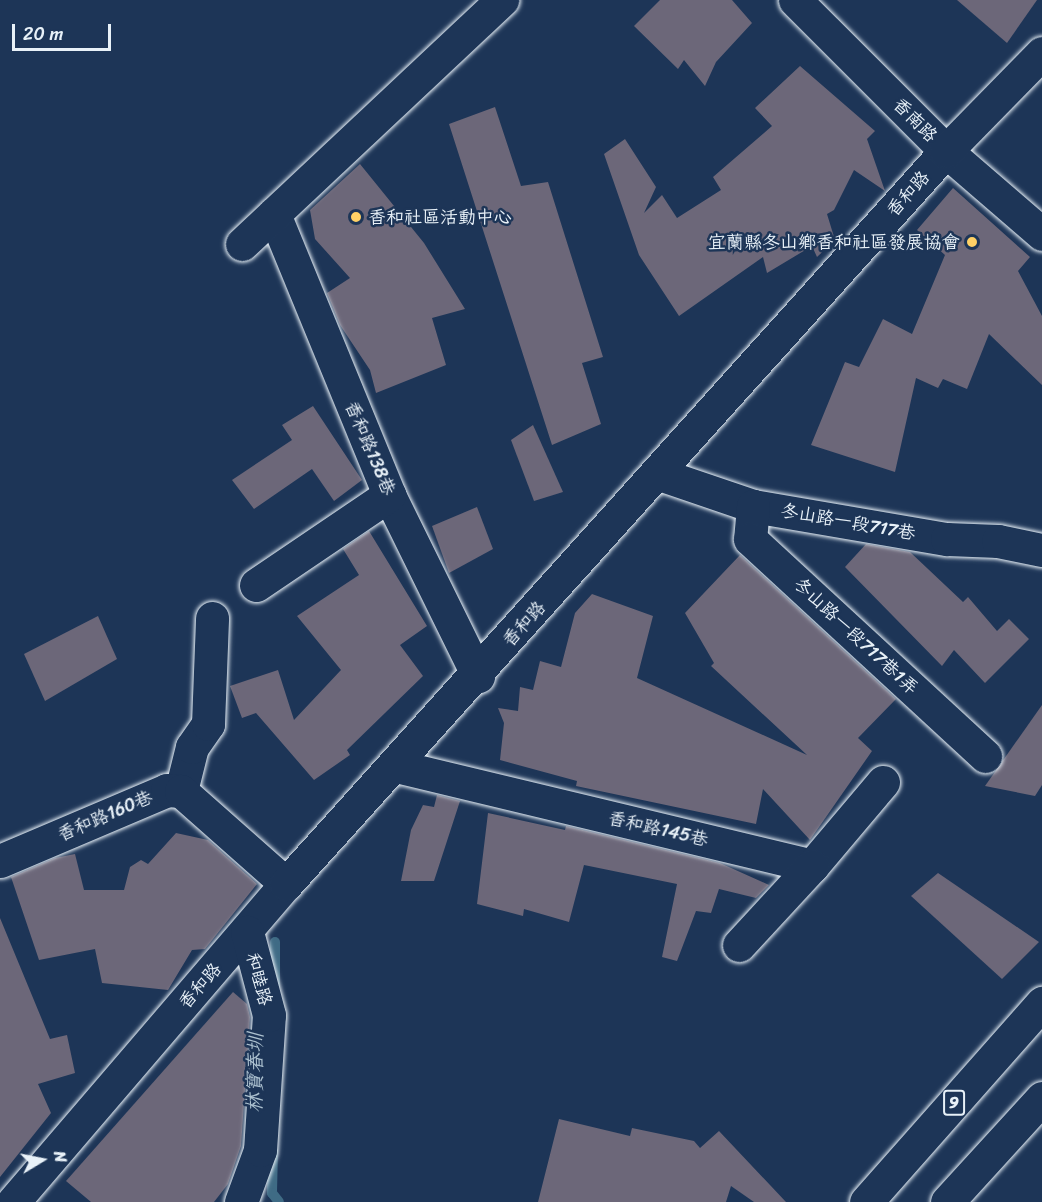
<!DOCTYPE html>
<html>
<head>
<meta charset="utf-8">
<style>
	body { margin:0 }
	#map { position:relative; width:1042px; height:1202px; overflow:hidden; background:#1d3557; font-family:Sriracha,"LXGW WenKai TC",sans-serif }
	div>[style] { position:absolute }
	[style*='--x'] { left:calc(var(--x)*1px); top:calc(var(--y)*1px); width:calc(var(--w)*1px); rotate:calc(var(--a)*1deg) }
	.stream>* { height:10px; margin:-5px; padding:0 5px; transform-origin:5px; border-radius:5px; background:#3f6b85 }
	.building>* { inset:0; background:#6c6779 }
	.roads { filter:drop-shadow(0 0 2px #e8f1f8) drop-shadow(0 0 2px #e8f1f8) }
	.minor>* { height:33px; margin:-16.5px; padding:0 16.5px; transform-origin:16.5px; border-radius:16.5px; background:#1d3557 }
	.major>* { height:33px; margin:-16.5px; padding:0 16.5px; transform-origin:16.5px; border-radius:16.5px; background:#1d3557 }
	.dots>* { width:16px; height:16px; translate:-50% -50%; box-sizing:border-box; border:3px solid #1d3557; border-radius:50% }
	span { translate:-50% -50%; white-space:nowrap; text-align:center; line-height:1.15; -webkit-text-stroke:5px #1d3557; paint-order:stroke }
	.shield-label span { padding:2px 4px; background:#1d3557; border:2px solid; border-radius:4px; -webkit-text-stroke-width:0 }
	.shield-label { font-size:16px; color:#e8f1f8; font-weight:700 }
	.street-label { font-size:18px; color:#e8f1f8 }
	.poi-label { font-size:18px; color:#e8f1f8 }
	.left { translate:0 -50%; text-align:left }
	.right { translate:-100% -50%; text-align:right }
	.water-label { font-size:20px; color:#adc2d0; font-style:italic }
	.north { position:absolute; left:12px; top:1130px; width:60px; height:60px; -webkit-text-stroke:4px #1d3557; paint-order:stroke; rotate:80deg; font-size:16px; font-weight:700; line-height:24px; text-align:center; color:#e8f1f8 }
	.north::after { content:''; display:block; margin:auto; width:21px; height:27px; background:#e8f1f8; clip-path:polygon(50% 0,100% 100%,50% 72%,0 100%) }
	.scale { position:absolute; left:12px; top:24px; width:99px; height:27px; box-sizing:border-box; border:3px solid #e8f1f8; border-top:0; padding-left:8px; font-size:18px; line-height:21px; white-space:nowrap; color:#e8f1f8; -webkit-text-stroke:4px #1d3557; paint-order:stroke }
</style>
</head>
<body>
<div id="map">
	<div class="stream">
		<i style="--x:275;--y:986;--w:44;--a:-90"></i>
		<i style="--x:273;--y:1151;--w:42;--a:91.4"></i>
		<i style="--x:272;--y:1193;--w:11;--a:52"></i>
	</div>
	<div class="building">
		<i style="clip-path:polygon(660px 0,732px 0,752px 23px,716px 62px,705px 86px,684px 60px,678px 69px,634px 26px)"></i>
		<i style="clip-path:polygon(957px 0,1037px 0,1007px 43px)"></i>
		<i style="clip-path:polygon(800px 66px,875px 131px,867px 139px,885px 191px,854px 170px,834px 210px,827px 214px,835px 240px,817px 257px,812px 246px,767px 273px,763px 257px,679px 316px,639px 255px,604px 154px,625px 139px,656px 187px,644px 213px,662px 195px,677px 218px,721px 190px,713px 177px,772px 126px,755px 108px)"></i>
		<i style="clip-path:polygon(495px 107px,521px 186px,548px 182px,603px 357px,582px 363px,601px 424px,552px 445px,449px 124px)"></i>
		<i style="clip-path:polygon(360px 164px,424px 243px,465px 309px,432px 318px,446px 365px,376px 393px,370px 370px,340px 325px,327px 293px,350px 278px,315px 239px,310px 210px)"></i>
		<i style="clip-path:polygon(953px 188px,1030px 257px,1018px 271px,1042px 316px,1042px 385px,989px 334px,967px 389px,943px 379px,938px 388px,916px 378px,895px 472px,811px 445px,845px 362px,859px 367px,883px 319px,912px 334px,945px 255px,917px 230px)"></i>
		<i style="clip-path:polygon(313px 406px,362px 480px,334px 501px,312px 469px,254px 509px,232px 480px,292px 440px,282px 425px)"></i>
		<i style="clip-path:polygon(533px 425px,563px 492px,534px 501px,511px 440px)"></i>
		<i style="clip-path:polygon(477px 507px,493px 549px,449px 573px,432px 526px)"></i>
		<i style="clip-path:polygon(369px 531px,427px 626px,400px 645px,423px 676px,347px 750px,350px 755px,314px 780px,256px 713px,242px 718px,230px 686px,278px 670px,294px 720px,341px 670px,297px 616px,359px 575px,343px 549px)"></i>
		<i style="clip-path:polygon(866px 544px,910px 552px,963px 602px,968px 597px,997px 631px,1009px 619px,1029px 639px,985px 683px,954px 650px,942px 666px,845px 567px)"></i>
		<i style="clip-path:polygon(740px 555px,896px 699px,858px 738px,872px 751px,810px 840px,763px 789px,756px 824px,576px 786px,577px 781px,500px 760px,504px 723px,498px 708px,518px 711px,520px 687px,533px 690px,540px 661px,561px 667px,575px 613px,592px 594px,653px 616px,637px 678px,807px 755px,711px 666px,714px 663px,685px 613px)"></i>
		<i style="clip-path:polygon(98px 616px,117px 659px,45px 701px,24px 654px)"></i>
		<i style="clip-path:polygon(1042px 705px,1042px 785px,1035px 796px,985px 786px)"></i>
		<i style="clip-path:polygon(437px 795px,460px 801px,434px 881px,401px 881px,411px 830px,423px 805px,434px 807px)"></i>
		<i style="clip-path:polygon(488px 813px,565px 830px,566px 826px,720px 863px,769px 885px,756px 898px,719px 889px,711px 913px,696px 911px,677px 961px,662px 957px,677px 884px,584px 865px,569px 922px,524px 909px,523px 916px,477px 904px)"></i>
		<i style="clip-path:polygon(176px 833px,208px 840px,257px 884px,205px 949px,192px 950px,168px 990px,102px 983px,95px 949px,39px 960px,11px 877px,55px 858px,75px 854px,84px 890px,124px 890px,130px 867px,141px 860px,148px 864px)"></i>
		<i style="clip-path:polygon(938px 873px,1039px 942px,1002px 979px,911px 896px)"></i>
		<i style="clip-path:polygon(0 918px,50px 1039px,67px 1035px,75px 1073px,38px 1084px,51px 1113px,0 1177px)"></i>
		<i style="clip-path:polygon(233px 992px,247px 1004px,250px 1017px,241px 1146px,228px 1184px,214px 1202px,91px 1202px,66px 1181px)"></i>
		<i style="clip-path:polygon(559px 1119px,630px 1136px,632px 1128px,694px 1141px,700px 1148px,719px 1131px,786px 1202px,754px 1202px,731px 1186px,726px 1202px,538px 1202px)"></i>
	</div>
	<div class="roads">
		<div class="minor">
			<i style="--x:795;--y:0;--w:214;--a:45"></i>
			<i style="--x:946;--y:151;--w:127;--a:40.8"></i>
			<i style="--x:274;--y:214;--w:304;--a:67.7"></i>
			<i style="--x:389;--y:495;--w:202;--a:63.8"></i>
			<i style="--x:242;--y:244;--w:357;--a:-43.2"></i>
			<i style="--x:659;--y:474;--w:99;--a:18.8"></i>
			<i style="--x:753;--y:506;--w:197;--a:9.7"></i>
			<i style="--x:947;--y:539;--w:51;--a:2.2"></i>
			<i style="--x:998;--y:541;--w:45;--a:11.6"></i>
			<i style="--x:753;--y:506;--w:33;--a:95"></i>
			<i style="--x:750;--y:539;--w:320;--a:42.7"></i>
			<i style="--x:256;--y:585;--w:161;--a:-34.1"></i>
			<i style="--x:396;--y:766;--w:428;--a:13.5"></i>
			<i style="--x:812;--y:866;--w:110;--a:-49.8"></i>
			<i style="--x:181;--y:791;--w:45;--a:-76"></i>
			<i style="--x:192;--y:747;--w:28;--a:-55"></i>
			<i style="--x:208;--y:724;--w:106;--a:-87.8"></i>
			<i style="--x:0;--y:861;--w:181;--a:-23"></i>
			<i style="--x:167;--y:790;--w:14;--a:4"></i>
			<i style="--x:181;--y:791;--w:140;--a:41.5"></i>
			<i style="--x:739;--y:945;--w:108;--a:-47.3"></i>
			<i style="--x:13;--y:1202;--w:419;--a:-49.4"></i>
			<i style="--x:286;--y:884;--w:986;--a:-48"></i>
			<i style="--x:946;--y:151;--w:137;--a:-45.6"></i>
			<i style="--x:241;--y:1202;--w:55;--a:-69.9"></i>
			<i style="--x:260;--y:1150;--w:135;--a:-86.2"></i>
			<i style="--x:269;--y:1015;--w:86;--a:-104.8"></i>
		</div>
		<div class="major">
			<i style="--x:866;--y:1202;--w:266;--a:-48.5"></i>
			<i style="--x:947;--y:1202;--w:141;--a:-47.6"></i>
		</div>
	</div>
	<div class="dots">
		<i style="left:356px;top:217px;background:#ffd166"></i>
		<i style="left:972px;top:242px;background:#ffd166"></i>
	</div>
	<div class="shield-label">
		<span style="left:954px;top:1103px">9</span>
	</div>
	<div class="street-label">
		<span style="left:915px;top:120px;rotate:45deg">香南路</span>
		<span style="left:908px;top:194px;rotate:-48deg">香和路</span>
		<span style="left:370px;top:448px;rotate:67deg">香和路138巷</span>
		<span style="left:848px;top:522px;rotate:10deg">冬山路一段717巷</span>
		<span style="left:524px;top:624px;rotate:-48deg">香和路</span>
		<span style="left:856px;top:636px;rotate:43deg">冬山路一段717巷1弄</span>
		<span style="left:105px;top:816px;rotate:-23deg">香和路160巷</span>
		<span style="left:658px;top:829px;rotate:13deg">香和路145巷</span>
		<span style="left:259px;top:979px;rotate:75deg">和睦路</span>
		<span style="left:200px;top:986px;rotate:-49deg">香和路</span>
	</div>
	<div class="poi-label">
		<span class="left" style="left:368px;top:217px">香和社區活動中心</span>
		<span class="right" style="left:960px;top:242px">宜蘭縣冬山鄉香和社區發展協會</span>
	</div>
	<div class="water-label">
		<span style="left:255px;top:1073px;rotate:-89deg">林寶春圳</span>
	</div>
	<div class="north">N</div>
	<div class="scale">20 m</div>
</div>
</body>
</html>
